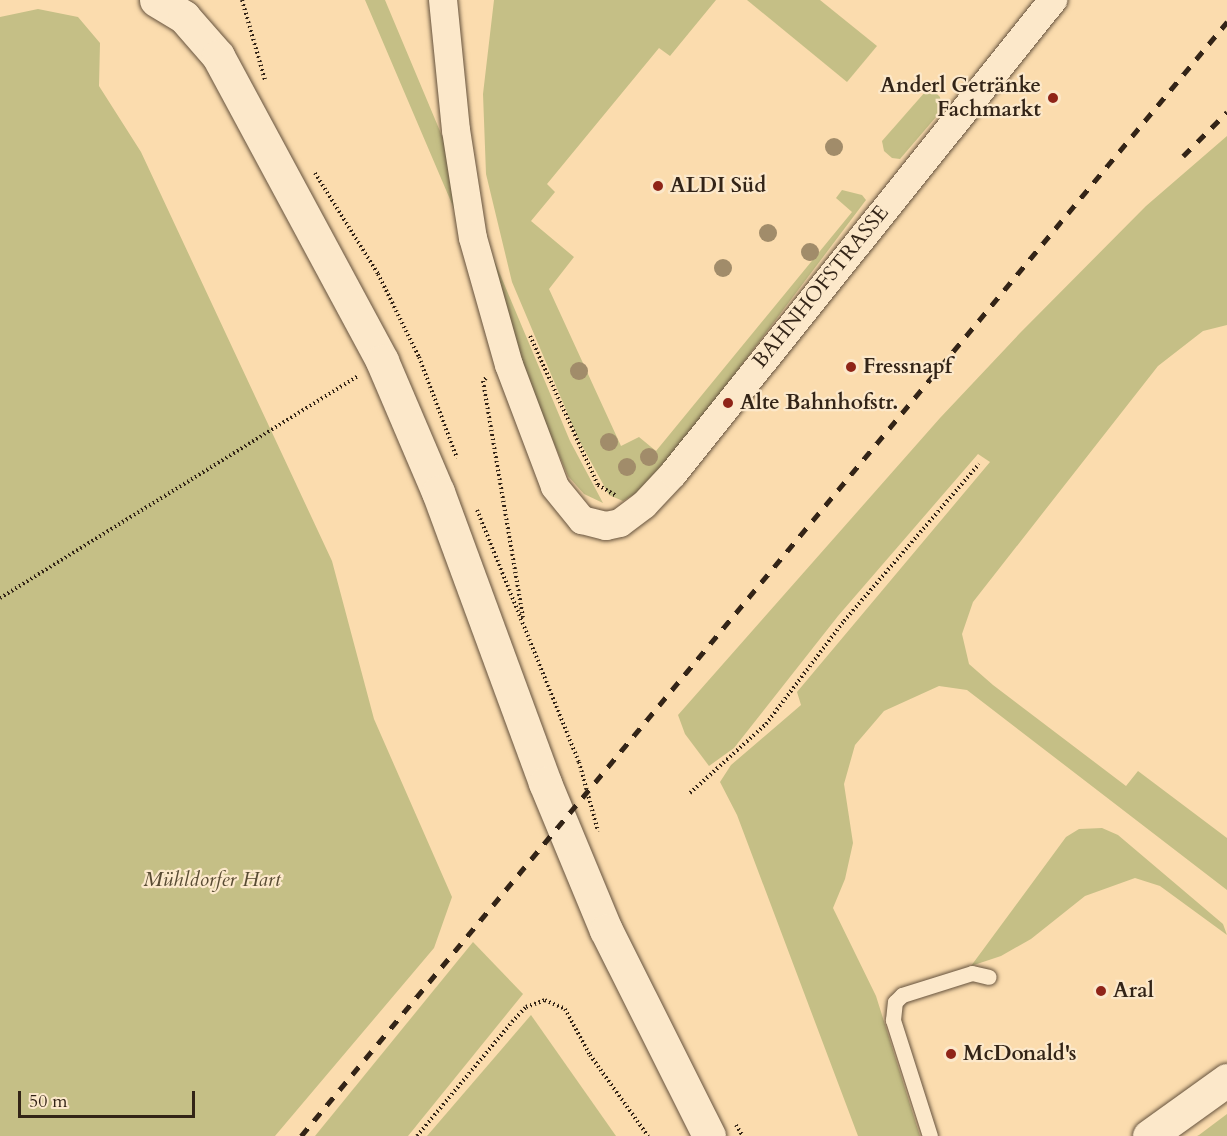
<!DOCTYPE html>
<html>
<head>
<meta charset="utf-8">
<style>
	body { margin:0 }
	#map { position:relative; width:1227px; height:1136px; overflow:hidden; background:#fbdcae; font-family:Cardo,serif }
	div>[style] { position:absolute }
	[style*='--x'] { left:calc(var(--x)*1px); top:calc(var(--y)*1px); width:calc(var(--w)*1px); rotate:calc(var(--a)*1deg) }
	.green>* { inset:0; background:#c5bf86 }
	.path>* { height:4px; margin-top:-2px; transform-origin:0; background:repeating-linear-gradient(90deg,#332417 0 1.5px,transparent 0 4.5px) }
	.roads { filter:drop-shadow(0 0 2px #65523d) drop-shadow(0 0 2px #65523d) }
	.service>* { height:15px; margin:-7.5px; padding:0 7.5px; transform-origin:7.5px; border-radius:7.5px; background:#fce8ca }
	.minor>* { height:28px; margin:-14px; padding:0 14px; transform-origin:14px; border-radius:14px; background:#fce8ca }
	.tertiary>* { height:33px; margin:-16.5px; padding:0 16.5px; transform-origin:16.5px; border-radius:16.5px; background:#fce8ca }
	.secondary>* { height:33px; margin:-16.5px; padding:0 16.5px; transform-origin:16.5px; border-radius:16.5px; background:#fce8ca }
	.rail>* { height:4.5px; margin-top:-2.25px; transform-origin:0; background:repeating-linear-gradient(90deg,#332417 0 10px,transparent 0 20px) }
	.trees>* { width:18px; height:18px; margin:-9px; border-radius:50%; background:#a18c6a }
	.dots>* { width:16px; height:16px; translate:-50% -50%; box-sizing:border-box; border:3px solid #fce8ca; border-radius:50% }
	span { translate:-50% -50%; white-space:nowrap; text-align:center; line-height:1.15; -webkit-text-stroke:4.5px #fce8ca; paint-order:stroke }
	.poi-label { font-size:21px; color:#332417; font-weight:700 }
	.right { translate:-100% -50%; text-align:right }
	.left { translate:0 -50%; text-align:left }
	.street-label { font-size:21px; color:#332417 }
	.park-label { font-size:21px; color:#584b33; font-style:italic }
	.scale { position:absolute; left:18px; top:1091px; width:177px; height:27px; box-sizing:border-box; border:3px solid #332417; border-top:0; padding-left:8px; font-size:18px; line-height:21px; white-space:nowrap; color:#332417; -webkit-text-stroke:4px #fce8ca; paint-order:stroke }
</style>
</head>
<body>
<div id="map">
	<div class="green">
		<i style="clip-path:polygon(365px 0,385px 0,570px 441px,603px 503px,584px 494px,568px 476px)"></i>
		<i style="clip-path:polygon(494px 0,716px 0,670px 56px,659px 48px,547px 184px,555px 192px,531px 221px,574px 257px,549px 289px,621px 446px,639px 437px,656px 451px,852px 212px,836px 198px,842px 190px,862px 195px,866px 200px,667px 464px,641px 490px,623px 501px,609px 495px,578px 438px,512px 282px,486px 174px,483px 94px)"></i>
		<i style="clip-path:polygon(747px 0,820px 0,877px 46px,847px 82px)"></i>
		<i style="clip-path:polygon(38px 9px,78px 17px,100px 43px,99px 86px,141px 152px,332px 561px,374px 719px,452px 897px,434px 948px,275px 1136px,0 1136px,0 17px)"></i>
		<i style="clip-path:polygon(933px 90px,940px 97px,942px 110px,900px 159px,892px 158px,884px 151px,882px 141px,925px 92px)"></i>
		<i style="clip-path:polygon(1227px 136px,1227px 325px,1203px 331px,1158px 366px,973px 602px,962px 634px,969px 664px,993px 685px,1126px 786px,1138px 771px,1227px 838px,1227px 890px,967px 690px,939px 686px,884px 711px,855px 745px,844px 784px,853px 843px,845px 879px,833px 908px,876px 996px,920px 1136px,858px 1136px,737px 815px,720px 782px,731px 765px,801px 705px,797px 692px,990px 462px,978px 454px,838px 616px,734px 748px,709px 766px,685px 734px,678px 715px,940px 418px,1020px 333px,1146px 206px)"></i>
		<i style="clip-path:polygon(1102px 828px,1118px 835px,1223px 924px,1227px 935px,1160px 886px,1135px 878px,1085px 896px,1031px 939px,1001px 956px,971px 966px,1066px 837px,1079px 829px)"></i>
		<i style="clip-path:polygon(473px 942px,523px 994px,408px 1136px,315px 1136px)"></i>
		<i style="clip-path:polygon(531px 1015px,616px 1136px,427px 1136px)"></i>
		<i style="clip-path:polygon(1227px 1114px,1227px 1136px,1197px 1136px,1199px 1135px)"></i>
	</div>
	<div class="path">
		<i style="--x:242;--y:0;--w:83;--a:74"></i>
		<i style="--x:315;--y:173;--w:119;--a:58"></i>
		<i style="--x:378;--y:274;--w:93;--a:63.7"></i>
		<i style="--x:419;--y:357;--w:108;--a:69.4"></i>
		<i style="--x:530;--y:336;--w:164;--a:65.5"></i>
		<i style="--x:598;--y:485;--w:21;--a:31"></i>
		<i style="--x:486;--y:378;--w:4;--a:135"></i>
		<i style="--x:483;--y:381;--w:240;--a:80.4"></i>
		<i style="--x:477;--y:510;--w:272;--a:68"></i>
		<i style="--x:579;--y:762;--w:72;--a:74.6"></i>
		<i style="--x:0;--y:598;--w:421;--a:-31.8"></i>
		<i style="--x:690;--y:793;--w:103;--a:-42.2"></i>
		<i style="--x:766;--y:724;--w:129;--a:-52.9"></i>
		<i style="--x:844;--y:621;--w:207;--a:-49.3"></i>
		<i style="--x:736;--y:1125;--w:13;--a:58"></i>
		<i style="--x:417;--y:1136;--w:148;--a:-50.2"></i>
		<i style="--x:512;--y:1022;--w:21;--a:-47"></i>
		<i style="--x:526;--y:1007;--w:20;--a:-20"></i>
		<i style="--x:545;--y:1000;--w:22;--a:24"></i>
		<i style="--x:565;--y:1009;--w:52;--a:61.5"></i>
		<i style="--x:590;--y:1055;--w:100;--a:54.4"></i>
	</div>
	<div class="roads">
		<div class="service">
			<i style="--x:930;--y:1136;--w:122;--a:-107.7"></i>
			<i style="--x:893;--y:1020;--w:18;--a:-84"></i>
			<i style="--x:895;--y:1002;--w:10;--a:-45"></i>
			<i style="--x:902;--y:995;--w:73;--a:-17.4"></i>
			<i style="--x:972;--y:973;--w:17;--a:13"></i>
		</div>
		<div class="minor">
			<i style="--x:443;--y:0;--w:131;--a:84.3"></i>
			<i style="--x:456;--y:130;--w:109;--a:81.1"></i>
			<i style="--x:473;--y:238;--w:132;--a:74.2"></i>
			<i style="--x:509;--y:365;--w:130;--a:69.3"></i>
			<i style="--x:555;--y:487;--w:43;--a:50.7"></i>
			<i style="--x:582;--y:520;--w:25;--a:14"></i>
			<i style="--x:606;--y:526;--w:14;--a:-12"></i>
			<i style="--x:620;--y:523;--w:30;--a:-37"></i>
			<i style="--x:644;--y:505;--w:42;--a:-46.9"></i>
			<i style="--x:673;--y:474;--w:608;--a:-51.28"></i>
		</div>
		<div class="tertiary">
			<i style="--x:1149;--y:1136;--w:96;--a:-35.7"></i>
		</div>
		<div class="secondary">
			<i style="--x:156;--y:0;--w:33;--a:31"></i>
			<i style="--x:184;--y:17;--w:52;--a:48.9"></i>
			<i style="--x:218;--y:56;--w:346;--a:61.7"></i>
			<i style="--x:382;--y:361;--w:142;--a:66.9"></i>
			<i style="--x:438;--y:492;--w:310;--a:69.8"></i>
			<i style="--x:545;--y:783;--w:159;--a:67.5"></i>
			<i style="--x:606;--y:930;--w:230;--a:63.4"></i>
		</div>
	</div>
	<div class="rail">
		<i style="--x:1183;--y:156;--w:62;--a:-45"></i>
		<i style="--x:301;--y:1136;--w:1449;--a:-50.27"></i>
	</div>
	<div class="trees">
		<i style="left:834px;top:147px"></i>
		<i style="left:768px;top:233px"></i>
		<i style="left:810px;top:252px"></i>
		<i style="left:723px;top:268px"></i>
		<i style="left:579px;top:371px"></i>
		<i style="left:609px;top:442px"></i>
		<i style="left:649px;top:457px"></i>
		<i style="left:627px;top:467px"></i>
	</div>
	<div class="dots">
		<i style="left:1053px;top:98px;background:#8f2418"></i>
		<i style="left:658px;top:186px;background:#8f2418"></i>
		<i style="left:851px;top:367px;background:#8f2418"></i>
		<i style="left:728px;top:403px;background:#8f2418"></i>
		<i style="left:1101px;top:991px;background:#8f2418"></i>
		<i style="left:951px;top:1054px;background:#8f2418"></i>
	</div>
	<div class="poi-label">
		<span class="right" style="left:1041px;top:98px">Anderl Getränke<br>Fachmarkt</span>
		<span class="left" style="left:670px;top:186px">ALDI Süd</span>
		<span class="left" style="left:863px;top:367px">Fressnapf</span>
		<span class="left" style="left:740px;top:403px">Alte Bahnhofstr.</span>
		<span class="left" style="left:1113px;top:991px">Aral</span>
		<span class="left" style="left:963px;top:1054px">McDonald's</span>
	</div>
	<div class="street-label">
		<span style="left:821px;top:287px;rotate:-51deg">BAHNHOFSTRASSE</span>
	</div>
	<div class="park-label">
		<span style="left:212px;top:880px">Mühldorfer Hart</span>
	</div>
	<div class="scale">50 m</div>
</div>
</body>
</html>
